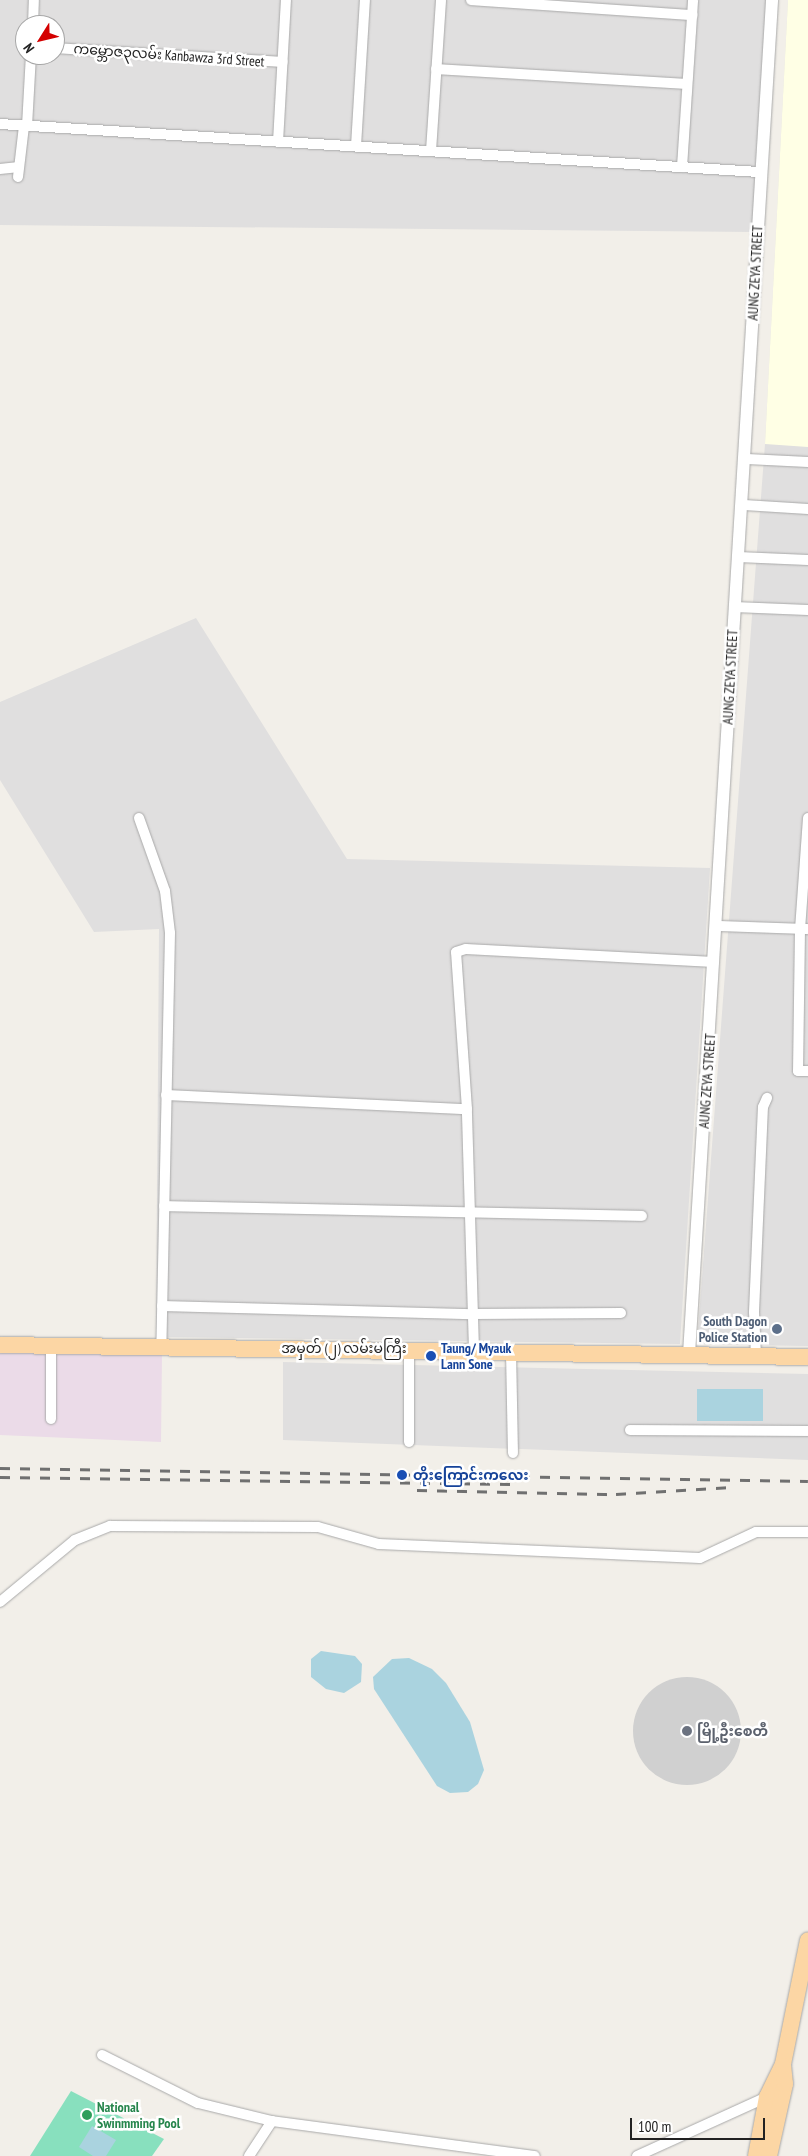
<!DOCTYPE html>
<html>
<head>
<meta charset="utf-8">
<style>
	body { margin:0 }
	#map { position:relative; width:808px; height:2156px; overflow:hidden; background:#f2efe9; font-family:"PT Sans Narrow","Noto Sans Myanmar",sans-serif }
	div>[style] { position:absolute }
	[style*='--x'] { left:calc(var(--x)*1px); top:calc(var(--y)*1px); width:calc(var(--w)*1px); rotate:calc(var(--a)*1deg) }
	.residential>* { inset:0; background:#e0dfdf }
	.industrial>* { inset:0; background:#ebdbe8 }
	.education>* { inset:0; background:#ffffe5 }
	.religious>* { inset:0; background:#d0d0d0 }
	.round { border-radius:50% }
	.pitch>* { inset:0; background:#88e0be }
	.water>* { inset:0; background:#aad3df }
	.roads { filter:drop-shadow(0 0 1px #a9a9a9) drop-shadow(0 0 1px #a9a9a9) }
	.minor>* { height:10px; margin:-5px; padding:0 5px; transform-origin:5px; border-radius:5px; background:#fff }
	.tertiary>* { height:12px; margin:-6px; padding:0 6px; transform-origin:6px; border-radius:6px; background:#fff }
	.primary>* { height:16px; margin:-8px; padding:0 8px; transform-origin:8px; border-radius:8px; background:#fcd6a4 }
	.rail>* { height:2.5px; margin-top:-1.25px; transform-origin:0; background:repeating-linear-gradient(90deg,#707070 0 10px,transparent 0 20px) }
	.dots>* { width:14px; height:14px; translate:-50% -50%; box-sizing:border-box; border:2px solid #fff; border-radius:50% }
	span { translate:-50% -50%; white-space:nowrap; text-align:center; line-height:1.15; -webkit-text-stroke:5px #fff; paint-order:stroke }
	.street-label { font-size:14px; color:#222 }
	.service-label { font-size:14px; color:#4e5e75; font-weight:700 }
	.right { translate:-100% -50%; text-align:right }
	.transit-label { font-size:14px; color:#164399; font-weight:700 }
	.left { translate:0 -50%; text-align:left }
	.worship-label { font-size:14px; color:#5b616d; font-weight:700 }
	.leisure-label { font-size:14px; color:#27864d; font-weight:700 }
	.north { position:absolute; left:15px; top:15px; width:50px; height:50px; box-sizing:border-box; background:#fff; border:1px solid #a7a7a7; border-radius:50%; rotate:234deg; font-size:14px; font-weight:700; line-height:20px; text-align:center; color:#222 }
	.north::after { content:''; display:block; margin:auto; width:18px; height:22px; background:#d40000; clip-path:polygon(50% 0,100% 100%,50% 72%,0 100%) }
	.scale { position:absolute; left:630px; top:2118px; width:135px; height:22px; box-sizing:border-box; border:2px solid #222; border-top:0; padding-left:6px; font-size:15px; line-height:18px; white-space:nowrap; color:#222; -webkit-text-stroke:4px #fff; paint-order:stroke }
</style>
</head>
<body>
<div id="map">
	<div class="residential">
		<i style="clip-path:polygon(evenodd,0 0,767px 0,752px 232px,0 225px,0 0,25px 25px,55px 25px,55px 55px,25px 55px,25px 25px)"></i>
		<i style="clip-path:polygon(788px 0,808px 0,808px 1346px,697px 1344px,765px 444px)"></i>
		<i style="clip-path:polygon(196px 618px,347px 859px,710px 868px,680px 1344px,156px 1337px,159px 929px,94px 932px,0 780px,0 702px)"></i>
		<i style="clip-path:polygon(283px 1362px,808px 1374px,808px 1460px,283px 1440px)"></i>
	</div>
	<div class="industrial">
		<i style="clip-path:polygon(0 1352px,162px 1354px,161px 1442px,0 1435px)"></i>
	</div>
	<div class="education">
		<i style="clip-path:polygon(788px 0,808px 0,808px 447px,765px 444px)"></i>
	</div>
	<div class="religious">
		<i class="round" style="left:633px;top:1677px;width:108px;height:108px"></i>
	</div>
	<div class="pitch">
		<i style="clip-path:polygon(71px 2091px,164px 2139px,152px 2156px,30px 2156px)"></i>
	</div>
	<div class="water">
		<i style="clip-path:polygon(697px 1389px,763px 1389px,763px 1421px,697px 1421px)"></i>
		<i style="clip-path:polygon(321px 1651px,355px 1656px,362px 1664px,361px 1682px,344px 1693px,326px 1689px,311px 1677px,311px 1659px)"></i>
		<i style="clip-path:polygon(409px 1658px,432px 1669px,446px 1683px,470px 1722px,484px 1770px,478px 1784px,468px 1792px,450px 1793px,437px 1786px,374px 1689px,373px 1677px,392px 1659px)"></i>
		<i style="clip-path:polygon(92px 2126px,116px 2140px,106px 2156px,93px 2156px,79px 2147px)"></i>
	</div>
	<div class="roads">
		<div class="minor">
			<i style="--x:471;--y:0;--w:222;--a:3.9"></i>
			<i style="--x:33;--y:25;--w:25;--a:-88"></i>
			<i style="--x:55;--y:48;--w:228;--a:3.5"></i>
			<i style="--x:436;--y:69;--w:251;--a:3.4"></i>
			<i style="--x:0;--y:124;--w:761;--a:3.62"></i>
			<i style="--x:27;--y:126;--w:71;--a:-86.8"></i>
			<i style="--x:278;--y:142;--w:142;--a:-86.8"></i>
			<i style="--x:356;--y:146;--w:146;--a:-86.5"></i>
			<i style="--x:431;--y:151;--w:151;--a:-86.2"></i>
			<i style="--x:682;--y:167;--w:167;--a:-86.2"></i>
			<i style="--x:0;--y:169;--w:19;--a:-6"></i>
			<i style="--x:18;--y:177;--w:51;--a:-83.3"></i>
			<i style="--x:747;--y:459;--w:61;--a:2.8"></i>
			<i style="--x:744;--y:505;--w:64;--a:3.6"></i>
			<i style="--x:738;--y:557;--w:70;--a:2.5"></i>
			<i style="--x:734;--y:607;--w:74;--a:2.3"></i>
			<i style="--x:139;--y:818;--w:77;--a:70.4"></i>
			<i style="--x:165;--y:891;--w:42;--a:83.2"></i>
			<i style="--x:170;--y:933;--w:414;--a:91.2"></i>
			<i style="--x:808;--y:818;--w:111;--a:94.1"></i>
			<i style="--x:800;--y:929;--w:142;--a:90.8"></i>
			<i style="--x:798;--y:1071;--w:10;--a:0"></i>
			<i style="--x:717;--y:926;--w:91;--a:1.9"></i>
			<i style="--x:166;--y:1095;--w:301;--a:2.7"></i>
			<i style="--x:164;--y:1206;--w:478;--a:1.2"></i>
			<i style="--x:162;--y:1306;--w:311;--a:1.5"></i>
			<i style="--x:473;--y:1314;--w:148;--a:-0.4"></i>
			<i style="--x:409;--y:1349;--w:93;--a:90"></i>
			<i style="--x:474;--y:1350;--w:241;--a:-91.7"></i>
			<i style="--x:467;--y:1109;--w:157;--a:-94"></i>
			<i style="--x:456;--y:952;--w:10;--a:-17"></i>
			<i style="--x:466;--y:949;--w:248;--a:3"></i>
			<i style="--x:511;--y:1351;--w:102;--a:88.9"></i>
			<i style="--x:756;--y:1356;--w:44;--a:-92.6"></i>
			<i style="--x:754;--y:1312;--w:205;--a:-87.5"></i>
			<i style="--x:763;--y:1107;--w:10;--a:-66"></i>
			<i style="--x:51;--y:1419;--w:72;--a:-90"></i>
			<i style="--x:630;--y:1430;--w:178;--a:0.3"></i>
			<i style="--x:0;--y:1602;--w:97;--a:-39.6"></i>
			<i style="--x:75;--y:1540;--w:38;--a:-22"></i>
			<i style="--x:110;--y:1526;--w:208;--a:0.3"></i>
			<i style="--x:318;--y:1527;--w:63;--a:15.6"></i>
			<i style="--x:379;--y:1544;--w:321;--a:2.5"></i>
			<i style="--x:700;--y:1558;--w:62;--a:-24.9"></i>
			<i style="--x:756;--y:1532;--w:52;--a:0"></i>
			<i style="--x:102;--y:2055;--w:107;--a:26.6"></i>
			<i style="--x:198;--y:2103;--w:76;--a:13.7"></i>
			<i style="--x:249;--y:2156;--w:42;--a:-56.7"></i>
			<i style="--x:272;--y:2121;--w:265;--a:7.6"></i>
			<i style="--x:637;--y:2156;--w:143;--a:-24.4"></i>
		</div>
		<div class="tertiary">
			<i style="--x:689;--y:1354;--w:1357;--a:-86.49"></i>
		</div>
		<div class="primary">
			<i style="--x:0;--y:1345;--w:808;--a:0.85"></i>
			<i style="--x:756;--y:2156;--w:60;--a:-79.4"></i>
			<i style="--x:767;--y:2097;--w:37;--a:-64"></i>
			<i style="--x:783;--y:2064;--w:126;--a:-78.6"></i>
			<i style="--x:769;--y:2156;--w:74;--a:-77.5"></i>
			<i style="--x:785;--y:2084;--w:18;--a:-96"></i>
		</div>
	</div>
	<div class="rail">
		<i style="--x:0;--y:1468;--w:808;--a:0.92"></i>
		<i style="--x:0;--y:1477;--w:515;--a:0.78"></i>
		<i style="--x:417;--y:1490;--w:199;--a:1.2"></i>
		<i style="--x:616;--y:1494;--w:116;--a:-3.5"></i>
	</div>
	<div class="dots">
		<i style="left:777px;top:1329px;background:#5c6f8a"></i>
		<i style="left:431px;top:1356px;background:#1a4fb4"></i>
		<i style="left:402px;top:1475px;background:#1a4fb4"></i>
		<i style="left:687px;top:1731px;background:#6b7280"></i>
		<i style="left:87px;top:2115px;background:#2e9e5b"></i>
	</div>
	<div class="street-label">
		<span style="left:169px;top:55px;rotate:4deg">ကမ္ဘောဇ၃လမ်း Kanbawza 3rd Street</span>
		<span style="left:755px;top:273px;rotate:-87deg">AUNG ZEYA STREET</span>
		<span style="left:730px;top:677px;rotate:-87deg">AUNG ZEYA STREET</span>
		<span style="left:707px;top:1081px;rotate:-86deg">AUNG ZEYA STREET</span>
		<span style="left:344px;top:1348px">အမှတ် (၂) လမ်းမကြီး</span>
	</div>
	<div class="service-label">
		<span class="right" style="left:767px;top:1329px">South Dagon<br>Police Station</span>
	</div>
	<div class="transit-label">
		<span class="left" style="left:441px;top:1356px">Taung/ Myauk<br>Lann Sone</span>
		<span class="left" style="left:413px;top:1475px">တိုးကြောင်းကလေး</span>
	</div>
	<div class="worship-label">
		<span class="left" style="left:697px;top:1731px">မြို့ဦးစေတီ</span>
	</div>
	<div class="leisure-label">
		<span class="left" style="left:97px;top:2115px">National<br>Swinmming Pool</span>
	</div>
	<div class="north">N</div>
	<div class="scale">100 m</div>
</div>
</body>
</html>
